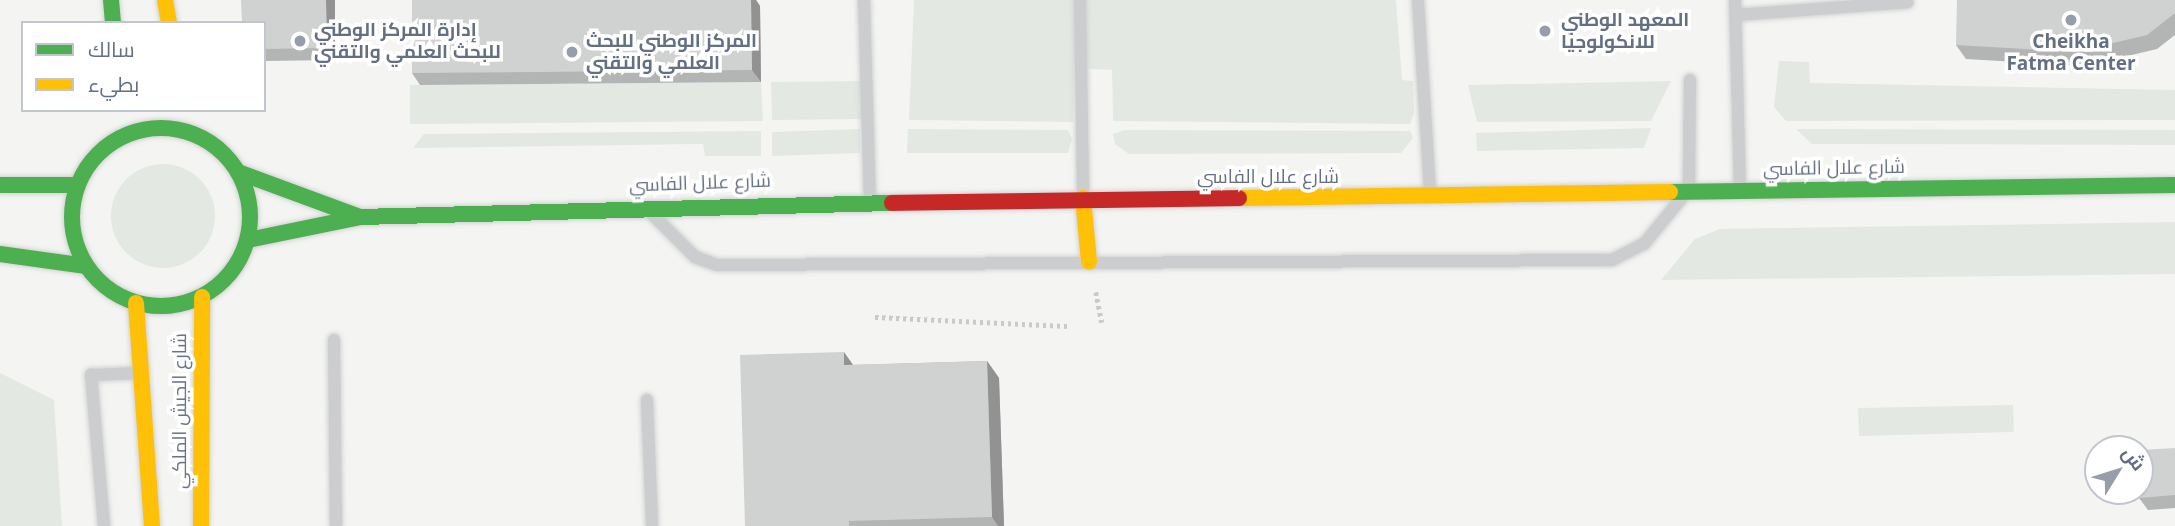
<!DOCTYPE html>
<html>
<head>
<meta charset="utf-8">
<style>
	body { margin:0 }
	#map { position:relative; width:2175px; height:526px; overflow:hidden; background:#f4f5f3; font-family:"Open Sans",Cairo,sans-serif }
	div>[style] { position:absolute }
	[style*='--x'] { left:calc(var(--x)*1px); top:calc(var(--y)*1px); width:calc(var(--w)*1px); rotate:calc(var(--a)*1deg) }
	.green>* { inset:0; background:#e3e8e2 }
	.round { border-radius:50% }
	.path>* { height:4.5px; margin-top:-2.25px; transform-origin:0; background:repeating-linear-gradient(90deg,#cacacb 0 3.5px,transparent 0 7px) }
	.roads { filter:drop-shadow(0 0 2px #d2d2d2) drop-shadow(0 0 2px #d2d2d2) }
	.lane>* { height:12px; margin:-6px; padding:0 6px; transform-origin:6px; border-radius:6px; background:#cccdce }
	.fast>* { height:16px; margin:-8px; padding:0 8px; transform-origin:8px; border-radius:8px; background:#4caf50 }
	.fast>.ring { margin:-8px; padding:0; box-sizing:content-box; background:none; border:16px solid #4caf50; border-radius:50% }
	.slow>* { height:16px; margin:-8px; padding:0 8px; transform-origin:8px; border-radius:8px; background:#ffc107 }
	.jam>* { height:16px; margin:-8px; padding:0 8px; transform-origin:8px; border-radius:8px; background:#c62828 }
	.wall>* { inset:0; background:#b3b4b4 }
	.shaded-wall>* { inset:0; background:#929292 }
	.building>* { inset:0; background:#d0d1d1 }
	.dots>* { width:19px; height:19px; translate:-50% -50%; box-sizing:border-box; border:4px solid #fff; border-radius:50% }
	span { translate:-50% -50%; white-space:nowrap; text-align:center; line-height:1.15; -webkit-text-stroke:7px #fff; paint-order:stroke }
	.poi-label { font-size:19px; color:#656f83; font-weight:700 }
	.left { translate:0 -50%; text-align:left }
	.street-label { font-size:19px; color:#656f83 }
	.legend { position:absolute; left:21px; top:21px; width:245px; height:91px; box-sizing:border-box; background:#fff; border:2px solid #c1c5cd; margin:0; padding:9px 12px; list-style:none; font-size:21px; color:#656f83 }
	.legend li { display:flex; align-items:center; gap:14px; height:35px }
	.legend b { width:35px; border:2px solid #c1c5cd }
	.north { position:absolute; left:2084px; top:435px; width:70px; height:70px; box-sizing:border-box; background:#fff; border:2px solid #c1c5cd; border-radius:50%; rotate:52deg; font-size:19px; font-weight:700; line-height:28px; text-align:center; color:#656f83 }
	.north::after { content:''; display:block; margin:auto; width:24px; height:32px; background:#979eaa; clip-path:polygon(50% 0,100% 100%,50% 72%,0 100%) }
</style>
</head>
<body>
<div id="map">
	<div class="green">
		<i style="clip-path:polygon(914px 0,1396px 0,1402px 80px,1413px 81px,1414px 113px,1410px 124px,1113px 121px,1112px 70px,1074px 68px,1073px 122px,909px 120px)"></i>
		<i style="clip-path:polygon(1779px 61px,1809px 62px,1810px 83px,2175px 90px,2175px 120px,1786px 121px,1774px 107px)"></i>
		<i style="clip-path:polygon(866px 81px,866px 119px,772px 120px,771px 82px)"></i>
		<i style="clip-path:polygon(1671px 81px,1651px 121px,1477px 122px,1468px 85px)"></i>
		<i style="clip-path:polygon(761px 82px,763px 121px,410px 124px,410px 85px)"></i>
		<i style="clip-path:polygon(1651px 128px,1644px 148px,1477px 151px,1476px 133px)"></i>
		<i style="clip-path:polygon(860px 129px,860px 153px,772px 156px,772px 132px)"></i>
		<i style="clip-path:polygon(908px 129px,1068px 130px,1072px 139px,1068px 153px,907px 153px)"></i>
		<i style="clip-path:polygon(1796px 129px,2175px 130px,2175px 145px,1812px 144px)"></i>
		<i style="clip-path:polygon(1125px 130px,1410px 131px,1413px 138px,1401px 153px,1129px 154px,1115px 144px,1113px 134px)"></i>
		<i style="clip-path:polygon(761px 131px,761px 156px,705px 156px,703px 144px,413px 148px,424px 134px)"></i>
		<i class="round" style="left:111px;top:164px;width:104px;height:104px"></i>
		<i style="clip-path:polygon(2175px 222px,2175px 274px,1661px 280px,1695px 239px,1720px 229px)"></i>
		<i style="clip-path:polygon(0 373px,54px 400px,62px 526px,0 526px)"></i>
		<i style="clip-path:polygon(2013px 405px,2014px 432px,1859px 436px,1858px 408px)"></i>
	</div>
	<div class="path">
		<i style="--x:1096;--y:292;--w:31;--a:79"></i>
		<i style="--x:875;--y:317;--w:193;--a:2.7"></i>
	</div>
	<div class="roads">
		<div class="lane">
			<i style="--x:864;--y:0;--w:200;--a:88.3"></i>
			<i style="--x:1080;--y:0;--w:194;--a:89.1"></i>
			<i style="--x:1418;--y:0;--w:193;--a:86.4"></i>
			<i style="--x:1735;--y:0;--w:189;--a:88.5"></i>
			<i style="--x:1736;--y:15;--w:172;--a:-4.3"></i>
			<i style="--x:651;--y:213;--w:62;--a:45"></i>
			<i style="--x:695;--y:257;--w:23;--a:20"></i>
			<i style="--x:717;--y:265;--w:895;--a:-0.32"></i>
			<i style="--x:1612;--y:260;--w:36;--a:-27"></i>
			<i style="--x:1644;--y:244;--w:71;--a:-50.7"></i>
			<i style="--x:1689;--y:189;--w:109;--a:-89.5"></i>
			<i style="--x:334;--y:340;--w:186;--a:89.4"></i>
			<i style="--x:647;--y:400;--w:126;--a:87.7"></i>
			<i style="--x:104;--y:526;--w:152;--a:-94.9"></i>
			<i style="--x:91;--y:375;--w:47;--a:-2.4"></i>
		</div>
		<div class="fast">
			<i style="--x:111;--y:0;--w:23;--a:85"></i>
			<i class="ring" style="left:72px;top:128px;width:162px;height:162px"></i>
			<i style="--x:238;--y:172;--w:130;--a:20.2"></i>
			<i style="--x:0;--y:185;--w:77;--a:0"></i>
			<i style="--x:1670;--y:192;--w:505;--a:-0.79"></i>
			<i style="--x:248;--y:240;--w:114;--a:-11.6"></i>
			<i style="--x:360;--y:217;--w:532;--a:-1.51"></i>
			<i style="--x:0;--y:254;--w:87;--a:7.9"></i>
		</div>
		<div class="slow">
			<i style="--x:165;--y:0;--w:23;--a:80"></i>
			<i style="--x:1083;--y:198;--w:64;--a:84.6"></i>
			<i style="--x:1239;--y:198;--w:431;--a:-0.8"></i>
			<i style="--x:136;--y:303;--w:224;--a:85.9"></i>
			<i style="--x:201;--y:526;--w:229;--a:-89.7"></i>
		</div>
		<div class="jam">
			<i style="--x:892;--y:203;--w:347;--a:-0.8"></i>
		</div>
	</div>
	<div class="wall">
		<i style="clip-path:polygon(241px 0,335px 0,335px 60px,264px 61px,264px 23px)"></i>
		<i style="clip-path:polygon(412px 0,756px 0,760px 6px,761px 82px,420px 85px,412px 73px)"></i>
		<i style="clip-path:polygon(2175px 0,2175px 35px,2157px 49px,2085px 66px,1966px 59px,1956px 45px)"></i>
		<i style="clip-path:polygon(987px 361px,999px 378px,1004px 526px,745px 526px,853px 365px)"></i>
		<i style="clip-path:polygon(2175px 448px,2175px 508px,2148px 510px,2139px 498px)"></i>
	</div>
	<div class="shaded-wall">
		<i style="clip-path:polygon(326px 0,335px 0,335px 60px,327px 48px)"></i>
		<i style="clip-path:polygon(751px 0,756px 0,760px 6px,761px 82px,752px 70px)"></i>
		<i style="clip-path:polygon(844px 352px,856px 369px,844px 365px)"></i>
		<i style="clip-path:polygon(987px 361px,999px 378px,1004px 526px,998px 526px,992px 517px)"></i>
	</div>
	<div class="building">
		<i style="clip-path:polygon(241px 0,326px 0,327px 48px,264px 49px,264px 23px,242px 23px)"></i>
		<i style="clip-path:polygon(412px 0,751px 0,752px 70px,412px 73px)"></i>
		<i style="clip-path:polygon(1957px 0,2175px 0,2175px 13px,2147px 35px,2075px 52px,1956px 45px)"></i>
		<i style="clip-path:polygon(844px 352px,844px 365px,987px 361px,992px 517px,849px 521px,849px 526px,745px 526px,740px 355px)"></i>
		<i style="clip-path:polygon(2175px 448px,2175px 495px,2139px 498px,2140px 450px)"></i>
	</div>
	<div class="dots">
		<i style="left:2071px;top:20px;background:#979eaa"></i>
		<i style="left:1545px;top:31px;background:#979eaa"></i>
		<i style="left:300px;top:41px;background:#979eaa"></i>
		<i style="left:572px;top:52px;background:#979eaa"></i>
	</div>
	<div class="poi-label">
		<span class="left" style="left:1561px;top:31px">المعهد الوطني<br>للانكولوجيا</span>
		<span class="left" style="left:314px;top:41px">إدارة المركز الوطني<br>للبحث العلمي والتقني</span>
		<span class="left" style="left:586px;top:52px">المركز الوطني للبحث<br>العلمي والتقني</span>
		<span style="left:2071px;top:53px">Cheikha<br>Fatma Center</span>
	</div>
	<div class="street-label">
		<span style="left:1834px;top:168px;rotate:-1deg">شارع علال الفاسي</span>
		<span style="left:1268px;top:177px">شارع علال الفاسي</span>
		<span style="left:700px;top:183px;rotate:-2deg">شارع علال الفاسي</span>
		<span style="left:180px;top:411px;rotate:-90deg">شارع الجيش الملكي</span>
	</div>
	<ul class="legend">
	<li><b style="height:9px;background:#4caf50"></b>سالك</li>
	<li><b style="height:9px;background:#ffc107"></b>بطيء</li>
	</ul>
	<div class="north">ش</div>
</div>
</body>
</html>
